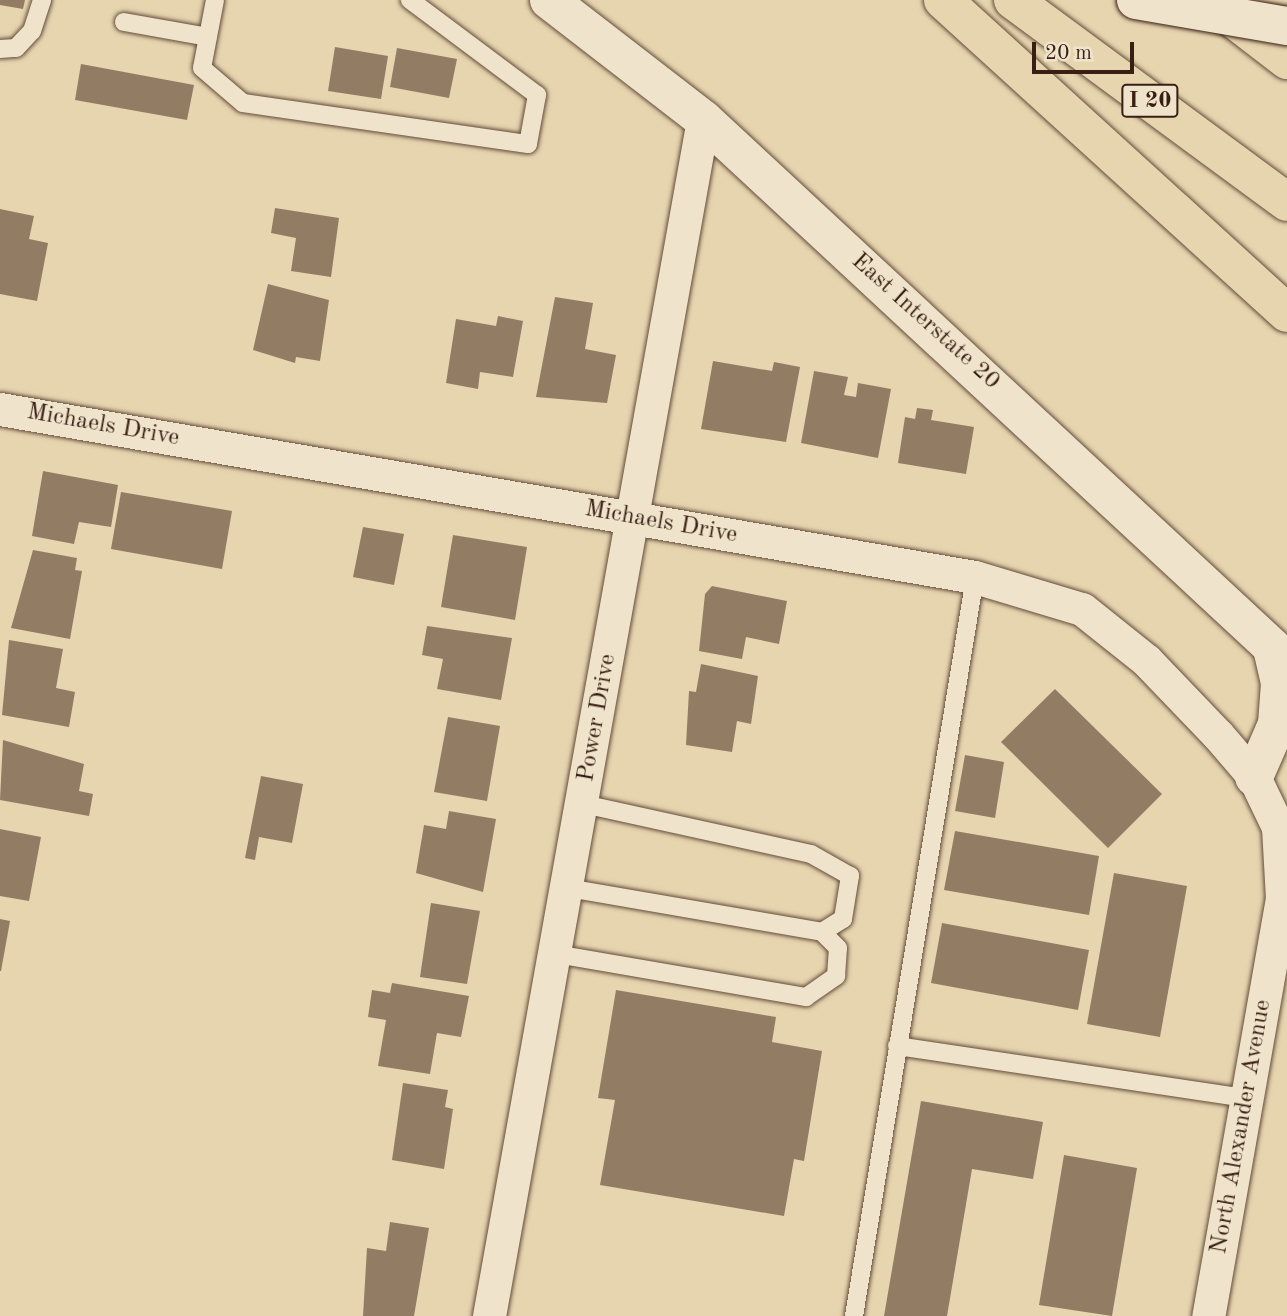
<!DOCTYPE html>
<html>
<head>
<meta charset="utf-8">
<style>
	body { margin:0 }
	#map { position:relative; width:1287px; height:1316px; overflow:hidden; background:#e6d5af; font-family:"Old Standard TT",serif }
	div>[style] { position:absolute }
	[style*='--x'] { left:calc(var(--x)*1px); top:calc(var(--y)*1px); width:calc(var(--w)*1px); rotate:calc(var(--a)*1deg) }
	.building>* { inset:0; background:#927d64 }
	.roads { filter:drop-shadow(0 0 2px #644c3a) drop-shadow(0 0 2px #644c3a) }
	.lane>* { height:18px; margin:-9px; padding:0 9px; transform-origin:9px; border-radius:9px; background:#efe4cb }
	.street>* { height:33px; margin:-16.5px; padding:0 16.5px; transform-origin:16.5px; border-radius:16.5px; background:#efe4cb }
	.secondary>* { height:38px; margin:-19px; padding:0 19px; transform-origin:19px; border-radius:19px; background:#efe4cb }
	.highway>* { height:38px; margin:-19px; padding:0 19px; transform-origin:19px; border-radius:19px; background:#e6d5af }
	.bridges { filter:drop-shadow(0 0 2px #381e13) drop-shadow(0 0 2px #381e13) }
	.secondary-bridge>* { height:38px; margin:-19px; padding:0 19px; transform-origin:19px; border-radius:19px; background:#efe4cb }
	span { translate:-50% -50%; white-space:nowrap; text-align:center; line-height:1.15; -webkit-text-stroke:5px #efe4cb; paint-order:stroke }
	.shield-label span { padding:2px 5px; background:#efe4cb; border:2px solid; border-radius:5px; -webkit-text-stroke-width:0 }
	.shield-label { font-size:23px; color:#381e13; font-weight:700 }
	.street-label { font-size:24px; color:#381e13 }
	.scale { position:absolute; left:1032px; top:42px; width:102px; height:32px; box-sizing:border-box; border:4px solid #381e13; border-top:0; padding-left:9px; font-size:21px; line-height:24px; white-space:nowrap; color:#381e13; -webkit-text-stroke:5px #efe4cb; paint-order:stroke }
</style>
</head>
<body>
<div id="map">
	<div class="building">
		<i style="clip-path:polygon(0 0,25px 0,23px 9px,0 5px)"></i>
		<i style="clip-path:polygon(335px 47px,388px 56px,381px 99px,328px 91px)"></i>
		<i style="clip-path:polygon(397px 48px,457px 59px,449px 98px,390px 87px)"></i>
		<i style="clip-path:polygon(81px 64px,194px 85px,187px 120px,75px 100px)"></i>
		<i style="clip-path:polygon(275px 208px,339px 218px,331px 277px,291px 271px,296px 238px,271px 233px)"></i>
		<i style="clip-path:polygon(0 209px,34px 216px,29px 239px,48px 243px,37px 301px,0 294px)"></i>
		<i style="clip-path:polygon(268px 284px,329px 300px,320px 361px,296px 357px,295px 363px,253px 350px)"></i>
		<i style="clip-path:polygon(555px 297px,593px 303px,585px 349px,616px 355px,607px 403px,536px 397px)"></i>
		<i style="clip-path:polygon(498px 316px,523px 321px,513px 377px,480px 372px,478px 389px,446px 383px,456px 319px,496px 326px)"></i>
		<i style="clip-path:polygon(713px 361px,772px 371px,774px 362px,800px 367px,786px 442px,701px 429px)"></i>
		<i style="clip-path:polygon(814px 371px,848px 377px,844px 395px,856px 397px,858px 383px,891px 389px,878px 458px,801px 443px)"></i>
		<i style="clip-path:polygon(917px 408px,933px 410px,931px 420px,974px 427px,966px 474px,898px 463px,905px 417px,915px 419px)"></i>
		<i style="clip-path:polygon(43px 471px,118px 485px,111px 527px,79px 522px,74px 544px,32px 536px)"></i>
		<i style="clip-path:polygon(121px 492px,232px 511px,222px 569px,111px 549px)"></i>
		<i style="clip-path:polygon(363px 527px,404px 534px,394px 585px,353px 577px)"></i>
		<i style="clip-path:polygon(453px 535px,527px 547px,515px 620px,441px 607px)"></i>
		<i style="clip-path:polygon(33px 550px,77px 558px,75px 570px,82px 571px,70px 639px,11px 628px)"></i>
		<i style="clip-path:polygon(712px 586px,787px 601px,779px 644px,746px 637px,742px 659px,699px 651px,705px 594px)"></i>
		<i style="clip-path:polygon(427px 626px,512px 638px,501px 700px,437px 689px,443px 659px,422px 655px)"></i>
		<i style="clip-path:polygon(9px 640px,63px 649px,56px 688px,75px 692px,69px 727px,2px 715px)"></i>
		<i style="clip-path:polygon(701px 664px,758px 676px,751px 724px,737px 721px,732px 752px,686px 745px,689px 691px,696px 692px)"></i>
		<i style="clip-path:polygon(1055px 689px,1162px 794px,1108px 848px,1001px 742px)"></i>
		<i style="clip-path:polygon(448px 717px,500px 726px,487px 801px,434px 792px)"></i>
		<i style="clip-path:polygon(3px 740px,84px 764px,79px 791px,93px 794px,89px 816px,0 800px)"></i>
		<i style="clip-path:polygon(965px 755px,1004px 762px,995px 818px,955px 811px)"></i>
		<i style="clip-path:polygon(261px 776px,303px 784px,292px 843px,259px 837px,255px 860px,245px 858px)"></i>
		<i style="clip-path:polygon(449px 811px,496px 819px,483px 892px,416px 873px,424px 825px,446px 829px)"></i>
		<i style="clip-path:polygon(0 829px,41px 837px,29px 901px,0 896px)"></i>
		<i style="clip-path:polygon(955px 831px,1099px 856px,1089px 915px,944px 890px)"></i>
		<i style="clip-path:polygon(1114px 873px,1187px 886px,1160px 1037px,1087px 1024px)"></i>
		<i style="clip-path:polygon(431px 903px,480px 911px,467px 984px,420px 977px)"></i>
		<i style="clip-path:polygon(0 919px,10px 921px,1px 971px,0 971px)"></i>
		<i style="clip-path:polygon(942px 923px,1089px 950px,1078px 1010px,931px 983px)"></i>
		<i style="clip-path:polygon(392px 983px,469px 996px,461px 1037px,437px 1033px,430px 1074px,378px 1066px,386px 1020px,368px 1017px,372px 990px,390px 993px)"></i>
		<i style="clip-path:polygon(616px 990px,776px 1017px,772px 1042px,822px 1051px,804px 1161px,794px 1159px,784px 1216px,600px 1185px,615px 1100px,598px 1098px)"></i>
		<i style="clip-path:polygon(403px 1083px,448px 1090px,445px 1107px,453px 1109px,444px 1169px,392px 1160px)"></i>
		<i style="clip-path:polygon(921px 1101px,1043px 1122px,1033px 1179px,972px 1169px,947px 1316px,884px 1316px)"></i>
		<i style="clip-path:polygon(1064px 1155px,1137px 1168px,1112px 1316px,1039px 1305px)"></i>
		<i style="clip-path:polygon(390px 1222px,429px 1228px,414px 1316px,363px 1316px,367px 1248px,386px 1251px)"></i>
	</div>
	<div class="roads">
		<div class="lane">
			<i style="--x:215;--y:0;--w:69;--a:100.8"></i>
			<i style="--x:202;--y:68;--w:54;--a:40.5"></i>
			<i style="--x:243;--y:103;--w:288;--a:8.2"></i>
			<i style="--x:528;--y:144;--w:50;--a:-79.6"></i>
			<i style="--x:537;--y:95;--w:159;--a:-143.2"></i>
			<i style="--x:124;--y:22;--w:85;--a:10.1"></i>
			<i style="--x:0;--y:49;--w:16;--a:-4"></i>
			<i style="--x:16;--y:48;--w:23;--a:-47"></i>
			<i style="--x:32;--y:31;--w:33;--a:-72"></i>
			<i style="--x:568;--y:888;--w:258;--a:9.8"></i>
			<i style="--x:822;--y:932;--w:25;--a:-32"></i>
			<i style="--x:843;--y:919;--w:44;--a:-80.8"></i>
			<i style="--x:850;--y:876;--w:45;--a:-150.6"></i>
			<i style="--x:811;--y:854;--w:233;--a:-167.6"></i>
			<i style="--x:556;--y:954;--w:254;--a:9.8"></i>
			<i style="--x:806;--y:997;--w:37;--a:-35"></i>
			<i style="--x:836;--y:976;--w:28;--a:-86"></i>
			<i style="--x:838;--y:948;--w:23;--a:-135"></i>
			<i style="--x:897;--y:1046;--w:354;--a:8.5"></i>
			<i style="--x:854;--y:1316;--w:749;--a:-80.7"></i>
		</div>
		<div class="street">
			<i style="--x:0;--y:409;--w:989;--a:9.78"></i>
			<i style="--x:975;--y:577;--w:112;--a:16.7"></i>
			<i style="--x:1082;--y:609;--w:82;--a:38.6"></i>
			<i style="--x:1146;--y:660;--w:104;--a:46.2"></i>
			<i style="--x:1218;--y:735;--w:55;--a:49.4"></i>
			<i style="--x:1254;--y:777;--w:55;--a:64.4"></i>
			<i style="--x:1278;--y:827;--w:71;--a:86.8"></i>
			<i style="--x:1282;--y:898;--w:424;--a:100"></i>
			<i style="--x:489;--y:1316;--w:1216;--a:-79.86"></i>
		</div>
		<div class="secondary">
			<i style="--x:549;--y:0;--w:195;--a:37.7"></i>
			<i style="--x:703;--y:119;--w:797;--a:42.86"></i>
			<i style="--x:1254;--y:777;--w:58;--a:-66.5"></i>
			<i style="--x:1277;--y:724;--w:41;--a:-85.8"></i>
			<i style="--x:1280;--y:683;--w:37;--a:-103"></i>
		</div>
		<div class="highway">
			<i style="--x:943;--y:0;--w:465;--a:42.3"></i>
			<i style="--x:1013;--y:0;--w:340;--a:36.4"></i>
			<i style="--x:1222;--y:10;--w:82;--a:37.6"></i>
		</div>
	</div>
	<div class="bridges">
		<div class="secondary-bridge">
			<i style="--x:1136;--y:0;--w:153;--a:9.8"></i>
		</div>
	</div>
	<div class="shield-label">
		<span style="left:1150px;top:101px">I 20</span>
	</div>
	<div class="street-label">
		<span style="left:925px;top:322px;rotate:42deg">East Interstate 20</span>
		<span style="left:103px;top:426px;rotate:10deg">Michaels Drive</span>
		<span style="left:661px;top:523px;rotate:10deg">Michaels Drive</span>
		<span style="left:598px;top:718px;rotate:-80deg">Power Drive</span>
		<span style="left:1242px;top:1127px;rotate:-80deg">North Alexander Avenue</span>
	</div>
	<div class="scale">20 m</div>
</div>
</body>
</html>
